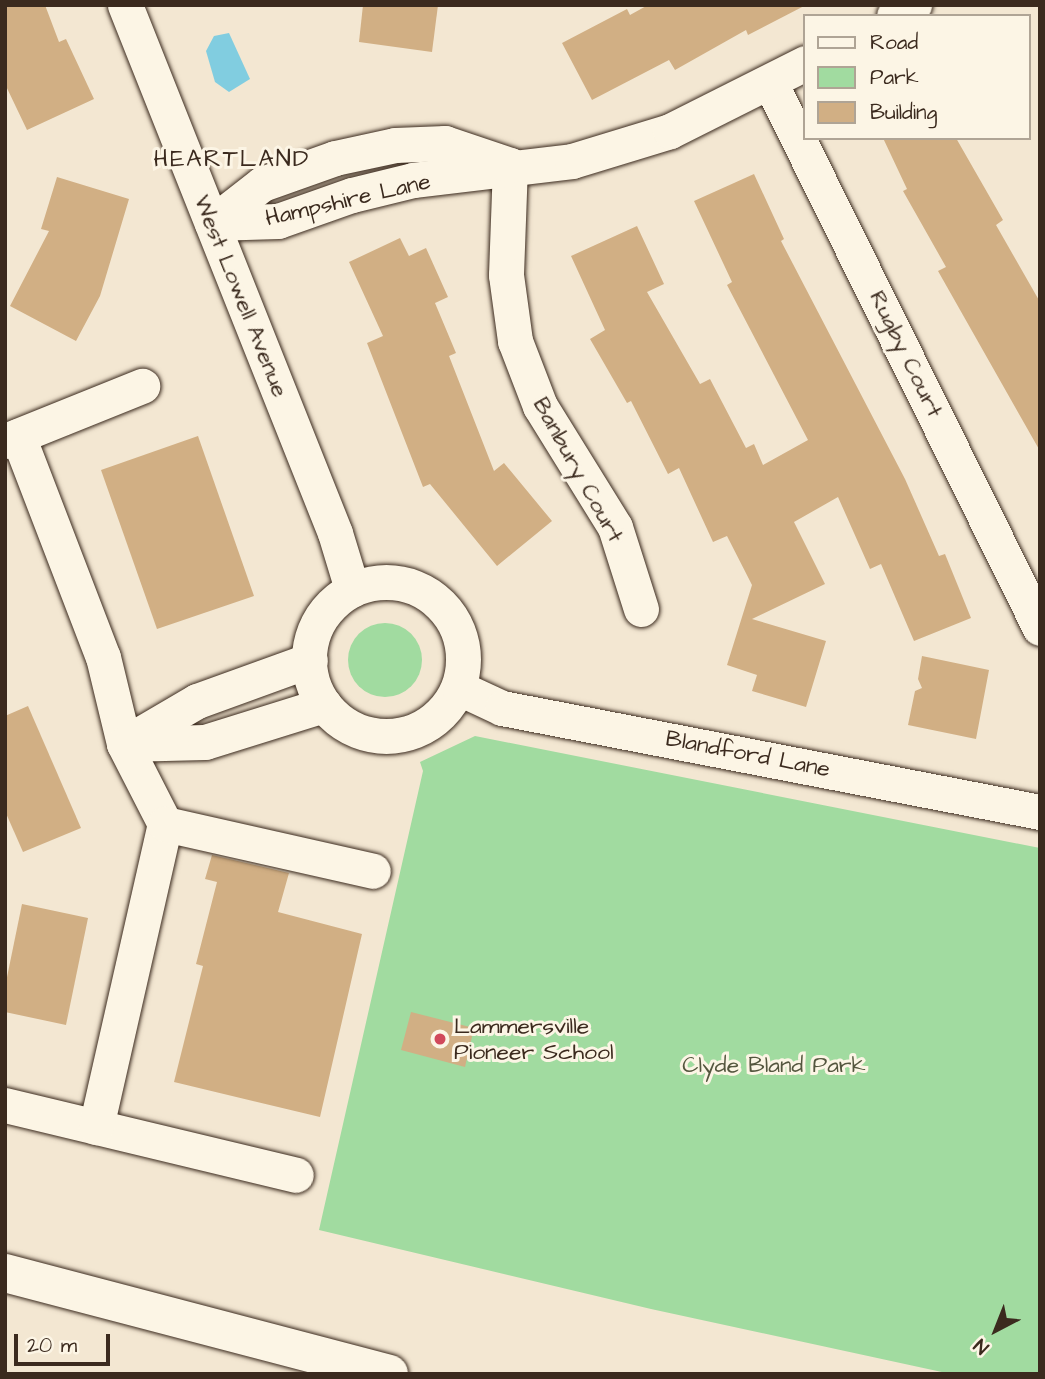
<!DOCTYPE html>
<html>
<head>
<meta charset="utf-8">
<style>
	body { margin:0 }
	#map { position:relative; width:1045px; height:1379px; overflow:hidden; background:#f3e7d2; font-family:"Architects Daughter",sans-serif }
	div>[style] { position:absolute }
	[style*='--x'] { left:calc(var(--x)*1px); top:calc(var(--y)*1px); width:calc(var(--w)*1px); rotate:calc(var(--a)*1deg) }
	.green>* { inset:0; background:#a1dba0 }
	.round { border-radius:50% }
	.water>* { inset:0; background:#81cde0 }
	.building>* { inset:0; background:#d1af84 }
	.roads { filter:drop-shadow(0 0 2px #3b2a1e) drop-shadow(0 0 2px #3b2a1e) }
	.minor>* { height:35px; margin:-17.5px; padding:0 17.5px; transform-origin:17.5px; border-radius:17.5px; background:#fcf5e5 }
	.minor>.ring { margin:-17.5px; padding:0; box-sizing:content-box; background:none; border:35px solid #fcf5e5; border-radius:50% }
	.highway>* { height:38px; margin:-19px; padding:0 19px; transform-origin:19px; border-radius:19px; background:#fcf5e5 }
	.dots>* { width:19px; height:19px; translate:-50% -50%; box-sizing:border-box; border:4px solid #fcf5e5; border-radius:50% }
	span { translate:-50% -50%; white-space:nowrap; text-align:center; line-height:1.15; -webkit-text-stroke:6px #fcf5e5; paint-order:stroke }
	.street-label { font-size:23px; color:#3b2a1e }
	.poi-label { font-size:23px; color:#3b2a1e }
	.left { translate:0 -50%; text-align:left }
	.park-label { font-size:23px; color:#54563e }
	.neighbourhood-label { font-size:24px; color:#3b2a1e; letter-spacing:2px }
	.frame { position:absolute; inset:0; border:7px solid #3b2a1e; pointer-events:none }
	.legend { position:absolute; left:803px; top:14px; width:228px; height:126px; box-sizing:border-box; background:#fcf5e5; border:2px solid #afa495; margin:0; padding:9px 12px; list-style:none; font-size:21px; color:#3b2a1e }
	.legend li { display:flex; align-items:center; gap:14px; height:35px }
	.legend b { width:35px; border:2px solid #afa495 }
	.north { position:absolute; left:961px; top:1295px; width:70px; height:70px; -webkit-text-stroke:5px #fcf5e5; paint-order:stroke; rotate:222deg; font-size:19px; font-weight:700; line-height:28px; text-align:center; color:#3b2a1e }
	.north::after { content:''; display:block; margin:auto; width:24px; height:32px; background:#3b2a1e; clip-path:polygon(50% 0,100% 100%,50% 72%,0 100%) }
	.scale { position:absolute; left:14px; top:1334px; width:96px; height:32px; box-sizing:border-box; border:4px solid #3b2a1e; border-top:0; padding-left:9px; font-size:21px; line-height:24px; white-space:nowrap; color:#3b2a1e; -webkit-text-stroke:5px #fcf5e5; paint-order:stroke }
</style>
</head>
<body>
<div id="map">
	<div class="green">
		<i class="round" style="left:348px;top:623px;width:74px;height:74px"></i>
		<i style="clip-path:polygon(475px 736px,1040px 848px,1040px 1374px,951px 1374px,651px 1309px,319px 1230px,423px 771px,420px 762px)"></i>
	</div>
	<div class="water">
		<i style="clip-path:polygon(229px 33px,250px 79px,229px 92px,215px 82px,206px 51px,214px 36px)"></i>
	</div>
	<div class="building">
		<i style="clip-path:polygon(5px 5px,45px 5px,59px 42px,66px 39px,94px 99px,27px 130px,5px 84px)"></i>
		<i style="clip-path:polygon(363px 5px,438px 5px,432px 52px,359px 42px)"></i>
		<i style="clip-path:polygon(648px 5px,806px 5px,748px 35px,746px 30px,675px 70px,669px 60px,592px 100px,562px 43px,627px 9px,630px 15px)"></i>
		<i style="clip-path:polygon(883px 138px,956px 138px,1003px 220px,996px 225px,1040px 302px,1040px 451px,938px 271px,946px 267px,903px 191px,907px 189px)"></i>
		<i style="clip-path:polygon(754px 174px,784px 239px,781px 241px,905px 479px,939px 556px,945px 554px,971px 618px,914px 641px,881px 564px,870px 569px,838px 497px,794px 522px,825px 584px,752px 619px,826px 641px,806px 707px,752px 691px,757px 675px,727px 665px,752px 585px,727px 536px,713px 542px,679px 468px,668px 474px,631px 401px,627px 403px,590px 339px,605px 330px,571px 256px,637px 226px,664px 284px,647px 292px,700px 384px,710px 379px,746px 448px,754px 444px,763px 465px,808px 440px,727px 285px,732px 282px,694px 201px)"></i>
		<i style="clip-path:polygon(57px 177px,129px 199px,100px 296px,76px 341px,10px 306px,49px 231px,41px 229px)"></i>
		<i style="clip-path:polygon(400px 238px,409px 256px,426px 248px,448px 297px,435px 303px,456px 353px,449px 356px,494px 471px,504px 463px,552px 521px,497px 566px,430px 484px,423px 487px,367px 343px,383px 336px,349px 262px)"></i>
		<i style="clip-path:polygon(198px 436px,254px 596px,157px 629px,101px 470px)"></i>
		<i style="clip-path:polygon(922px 656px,989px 670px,976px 739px,908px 725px,915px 691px,922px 688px,918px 679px)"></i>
		<i style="clip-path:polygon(28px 706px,81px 828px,23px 852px,5px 811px,5px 716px)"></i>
		<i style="clip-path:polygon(212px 855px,289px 873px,278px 912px,362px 934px,320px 1117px,174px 1082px,203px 966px,196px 964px,217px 882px,205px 879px)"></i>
		<i style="clip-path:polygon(22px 904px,88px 918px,66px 1025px,5px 1012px,5px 987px)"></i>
		<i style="clip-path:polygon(411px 1012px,474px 1028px,465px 1067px,401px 1050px)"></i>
	</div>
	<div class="roads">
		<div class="minor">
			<i style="--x:125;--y:5;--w:568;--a:68.31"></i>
			<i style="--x:335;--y:533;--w:59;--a:73.1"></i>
			<i style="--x:894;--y:16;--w:23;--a:-29"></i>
			<i style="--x:770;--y:82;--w:609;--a:63.69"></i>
			<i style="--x:510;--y:165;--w:110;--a:92.1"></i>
			<i style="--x:506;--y:275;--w:67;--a:82.2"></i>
			<i style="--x:515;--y:341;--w:70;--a:69"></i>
			<i style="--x:540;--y:406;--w:142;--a:58.2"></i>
			<i style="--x:615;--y:527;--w:86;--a:72.4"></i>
			<i style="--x:212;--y:223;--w:66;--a:-1.7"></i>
			<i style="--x:278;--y:221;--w:78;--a:-19.4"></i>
			<i style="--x:352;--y:195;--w:63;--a:-13.8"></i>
			<i style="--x:413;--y:180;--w:160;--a:-6.8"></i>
			<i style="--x:572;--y:161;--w:102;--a:-17"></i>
			<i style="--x:670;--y:131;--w:151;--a:-26.7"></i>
			<i style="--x:212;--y:223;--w:63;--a:-38"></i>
			<i style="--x:262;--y:184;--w:77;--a:-19.6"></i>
			<i style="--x:335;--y:158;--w:61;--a:-12.2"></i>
			<i style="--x:395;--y:145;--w:50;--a:-2.3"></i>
			<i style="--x:445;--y:143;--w:69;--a:18.7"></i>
			<i style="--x:18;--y:436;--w:237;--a:69"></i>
			<i style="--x:103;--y:657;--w:89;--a:76.4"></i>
			<i style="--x:124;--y:744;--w:90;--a:62.9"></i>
			<i style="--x:5;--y:441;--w:148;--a:-21.9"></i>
			<i class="ring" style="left:309px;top:582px;width:119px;height:119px"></i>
			<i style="--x:459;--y:688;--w:47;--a:24.9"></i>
			<i style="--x:502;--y:708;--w:548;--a:10.94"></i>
			<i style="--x:125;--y:743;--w:83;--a:-30.3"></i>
			<i style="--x:197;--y:701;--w:120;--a:-19.9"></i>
			<i style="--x:124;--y:744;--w:81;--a:-1.4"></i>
			<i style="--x:205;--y:742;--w:125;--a:-17.3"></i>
			<i style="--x:5;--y:1105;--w:299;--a:13.5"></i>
			<i style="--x:96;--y:1127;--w:311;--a:-77.2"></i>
			<i style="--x:165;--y:824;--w:213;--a:12.7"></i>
		</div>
		<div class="highway">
			<i style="--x:5;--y:1273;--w:397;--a:14.7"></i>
		</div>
	</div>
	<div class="dots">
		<i style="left:440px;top:1039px;background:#d1495b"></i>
	</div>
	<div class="street-label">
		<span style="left:348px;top:200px;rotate:-13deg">Hampshire Lane</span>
		<span style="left:241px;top:296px;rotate:68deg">West Lowell Avenue</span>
		<span style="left:906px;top:354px;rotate:64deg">Rugby Court</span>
		<span style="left:578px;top:470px;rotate:61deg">Banbury Court</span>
		<span style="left:748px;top:754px;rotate:11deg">Blandford Lane</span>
	</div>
	<div class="poi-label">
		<span class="left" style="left:454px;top:1039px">Lammersville<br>Pioneer School</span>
	</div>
	<div class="park-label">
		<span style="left:774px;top:1065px">Clyde Bland Park</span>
	</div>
	<div class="neighbourhood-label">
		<span style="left:232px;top:160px">HEARTLAND</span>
	</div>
	<div class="frame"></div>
	<ul class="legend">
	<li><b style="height:9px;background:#fcf5e5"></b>Road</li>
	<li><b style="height:19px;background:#a1dba0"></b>Park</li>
	<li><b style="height:19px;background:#d1af84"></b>Building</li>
	</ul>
	<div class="north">N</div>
	<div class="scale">20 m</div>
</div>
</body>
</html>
